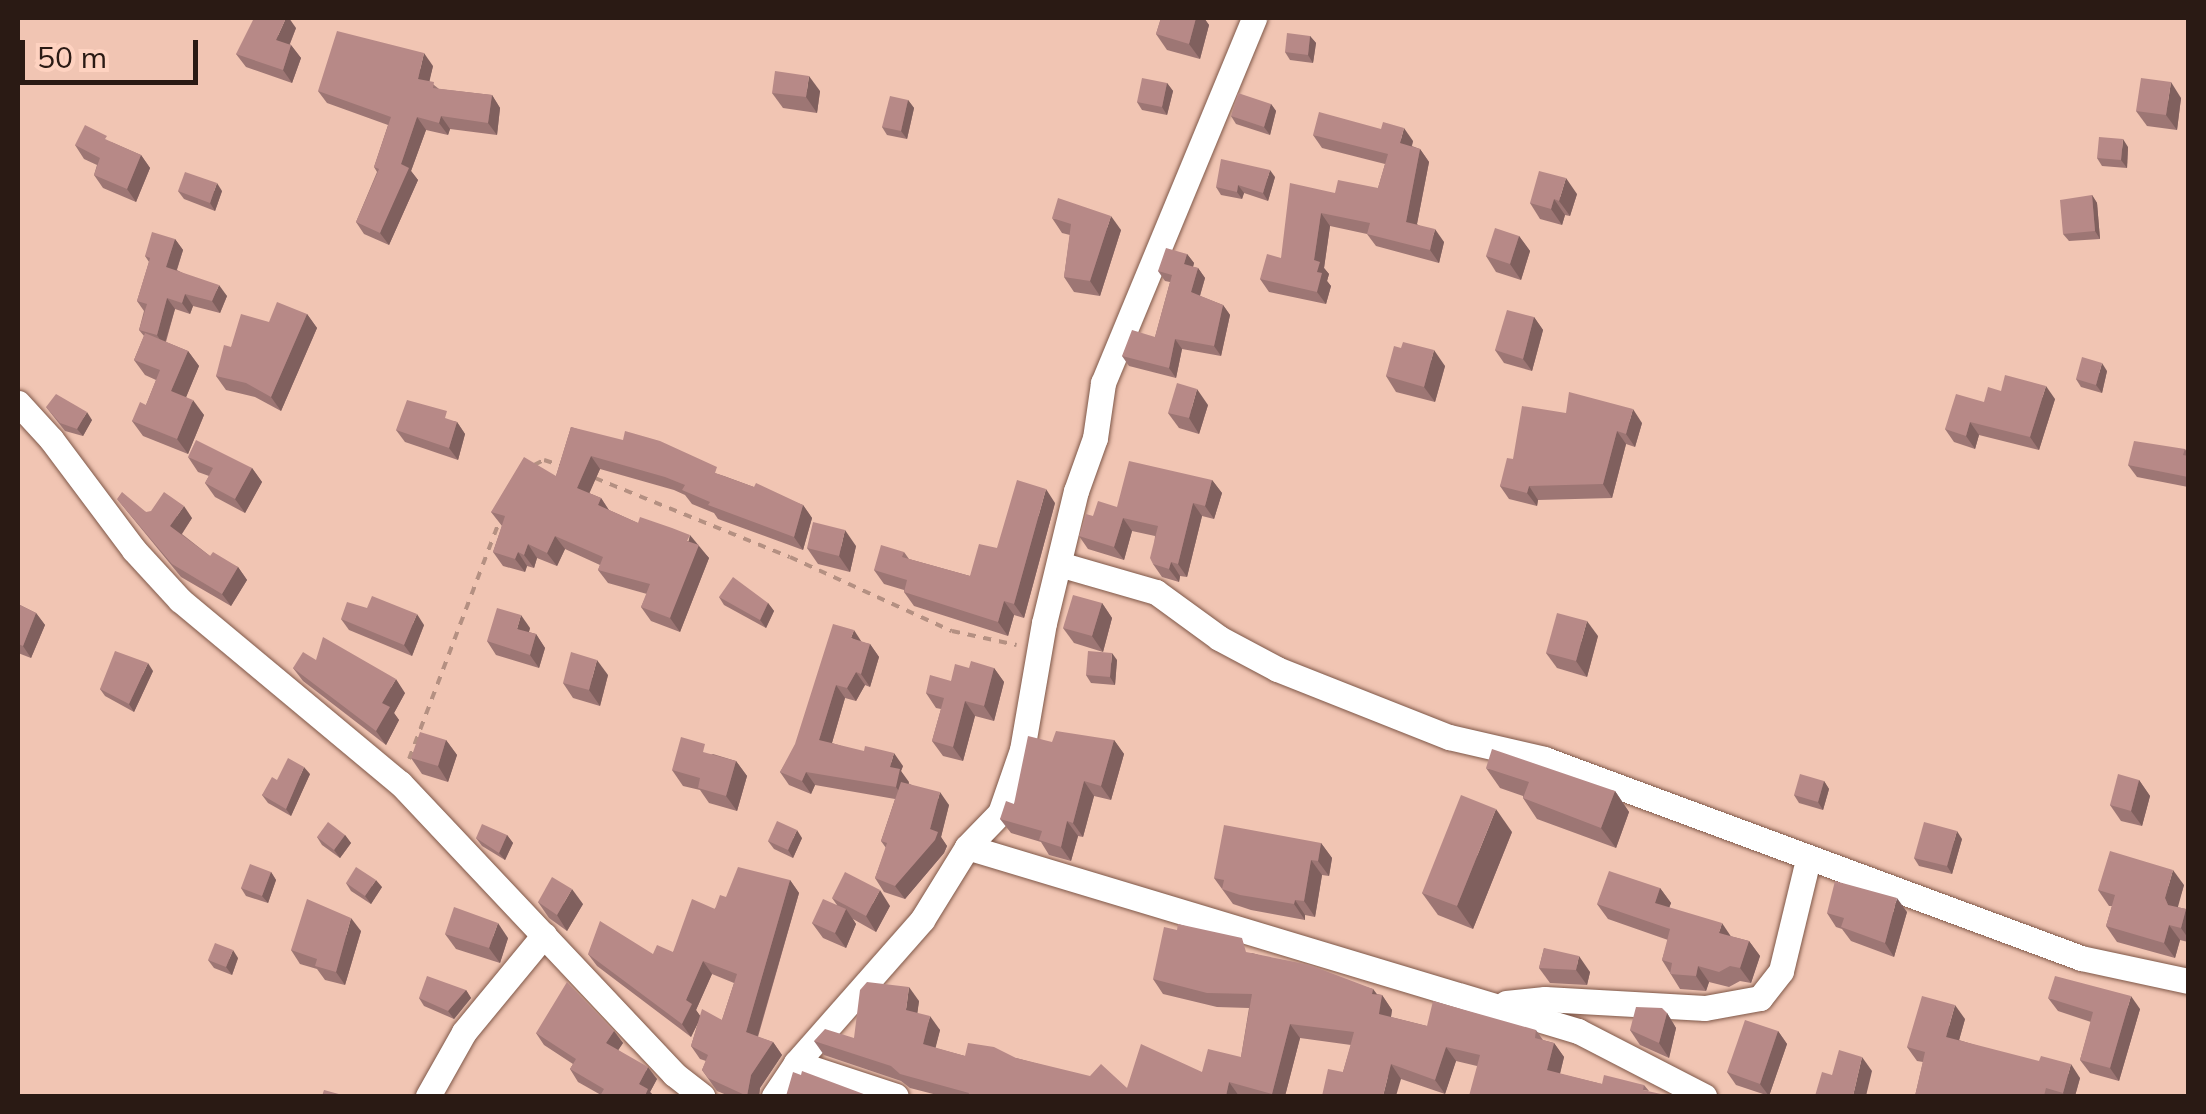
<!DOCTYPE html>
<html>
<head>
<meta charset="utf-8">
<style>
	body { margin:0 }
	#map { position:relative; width:2206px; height:1114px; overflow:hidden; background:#f1c5b3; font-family:Mulish,sans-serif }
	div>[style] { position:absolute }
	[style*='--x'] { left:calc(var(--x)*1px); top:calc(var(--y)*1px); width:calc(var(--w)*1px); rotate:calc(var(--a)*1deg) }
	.path>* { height:4px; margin-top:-2px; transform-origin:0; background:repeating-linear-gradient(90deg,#b49082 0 8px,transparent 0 16px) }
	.roads { filter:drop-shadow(0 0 2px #7e5748) drop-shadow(0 0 2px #7e5748) }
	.minor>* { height:25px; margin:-12.5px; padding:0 12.5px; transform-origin:12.5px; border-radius:12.5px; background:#fff }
	.wall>* { inset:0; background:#9d7674 }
	.shaded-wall>* { inset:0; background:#80605e }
	.building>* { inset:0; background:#b78987 }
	span { translate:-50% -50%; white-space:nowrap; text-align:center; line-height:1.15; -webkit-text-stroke:8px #fed2c0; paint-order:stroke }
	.frame { position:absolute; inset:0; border:20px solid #2a1a14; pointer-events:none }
	.scale { position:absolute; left:20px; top:40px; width:178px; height:45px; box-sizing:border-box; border:5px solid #2a1a14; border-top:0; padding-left:12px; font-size:30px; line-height:35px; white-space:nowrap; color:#2a1a14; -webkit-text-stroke:8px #fed2c0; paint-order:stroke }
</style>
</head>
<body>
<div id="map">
	<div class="path">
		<i style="--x:534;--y:465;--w:11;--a:-27"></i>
		<i style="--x:544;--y:460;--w:20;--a:18"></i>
		<i style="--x:595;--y:478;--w:210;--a:22.1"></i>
		<i style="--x:790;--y:557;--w:178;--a:24.6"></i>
		<i style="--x:952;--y:631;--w:66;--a:12.2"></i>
		<i style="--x:409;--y:759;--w:256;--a:-69.2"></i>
	</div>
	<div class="roads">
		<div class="minor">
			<i style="--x:18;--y:403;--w:49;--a:47.5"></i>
			<i style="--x:51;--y:439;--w:139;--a:53.2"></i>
			<i style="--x:134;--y:550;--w:68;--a:47.4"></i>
			<i style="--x:180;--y:600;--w:286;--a:39.8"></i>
			<i style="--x:400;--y:783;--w:400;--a:46.7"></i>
			<i style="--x:674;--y:1074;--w:36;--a:38"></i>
			<i style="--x:1059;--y:564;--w:101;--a:16.1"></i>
			<i style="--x:1156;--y:592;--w:78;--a:36.1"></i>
			<i style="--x:1219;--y:638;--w:66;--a:28.1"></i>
			<i style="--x:1277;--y:669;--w:185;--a:21.6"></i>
			<i style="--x:1449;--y:737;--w:98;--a:13"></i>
			<i style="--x:1544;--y:759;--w:573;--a:20.33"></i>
			<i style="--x:2081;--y:958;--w:109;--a:12.1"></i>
			<i style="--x:967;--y:847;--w:638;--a:16.76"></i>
			<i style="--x:1578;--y:1031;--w:142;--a:27.3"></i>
			<i style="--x:1506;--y:1003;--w:39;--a:-6"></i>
			<i style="--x:1545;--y:999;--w:160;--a:3.2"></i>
			<i style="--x:1705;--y:1008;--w:56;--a:-10.3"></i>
			<i style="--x:1760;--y:998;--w:34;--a:-52"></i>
			<i style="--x:1781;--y:971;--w:115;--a:-76.4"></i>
			<i style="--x:796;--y:1063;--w:105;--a:18.3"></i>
			<i style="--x:428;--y:1096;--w:73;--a:-60.6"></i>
			<i style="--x:464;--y:1032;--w:126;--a:-50.5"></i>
			<i style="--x:774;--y:1096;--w:40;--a:-56"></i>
			<i style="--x:796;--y:1063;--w:191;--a:-48.6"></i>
			<i style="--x:922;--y:920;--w:86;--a:-58.3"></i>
			<i style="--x:967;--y:847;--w:47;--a:-45.9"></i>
			<i style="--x:1000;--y:813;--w:67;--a:-70.8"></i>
			<i style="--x:1022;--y:750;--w:129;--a:-80.2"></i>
			<i style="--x:1044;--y:623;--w:136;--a:-76.4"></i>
			<i style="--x:1076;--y:491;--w:56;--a:-70.3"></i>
			<i style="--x:1095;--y:438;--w:56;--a:-81.7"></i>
			<i style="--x:1103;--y:383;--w:395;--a:-67.5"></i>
		</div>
	</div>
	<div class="wall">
		<i style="clip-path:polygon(1161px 18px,1204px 18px,1209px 25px,1200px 59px,1167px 50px,1156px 34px)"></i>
		<i style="clip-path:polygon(296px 28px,290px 44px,301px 58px,292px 83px,246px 67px,236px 54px)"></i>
		<i style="clip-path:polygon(1310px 36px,1316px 43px,1313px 63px,1290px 60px,1285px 52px)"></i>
		<i style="clip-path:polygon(433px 66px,429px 81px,439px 89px,492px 95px,500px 108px,497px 135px,450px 129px,448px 135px,426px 130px,411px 171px,418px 180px,389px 245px,364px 234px,356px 222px,377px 172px,374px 167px,388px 125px,327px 103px,318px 91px)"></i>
		<i style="clip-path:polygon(1167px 83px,1173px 91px,1167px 115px,1142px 110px,1137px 102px)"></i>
		<i style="clip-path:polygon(820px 91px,817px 113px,783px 108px,772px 93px)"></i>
		<i style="clip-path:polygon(2181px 98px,2177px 130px,2147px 126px,2136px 111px)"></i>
		<i style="clip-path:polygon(908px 100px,914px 108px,907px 139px,887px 135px,882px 127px)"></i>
		<i style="clip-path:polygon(1271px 104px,1276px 111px,1270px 135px,1236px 124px,1231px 116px)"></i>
		<i style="clip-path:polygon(1313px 135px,1413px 141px,1412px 146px,1420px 149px,1429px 162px,1417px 224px,1444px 242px,1439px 263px,1376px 246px,1367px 234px,1330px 226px,1324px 268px,1329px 274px,1327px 281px,1331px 286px,1326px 304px,1269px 292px,1260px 279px,1281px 258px,1335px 193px,1378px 188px,1385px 164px,1322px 148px)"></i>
		<i style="clip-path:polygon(111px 142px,141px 155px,150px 168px,136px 202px,103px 188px,94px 175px,97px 165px,84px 159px,75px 145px)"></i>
		<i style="clip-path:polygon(2128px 147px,2127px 168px,2102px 166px,2097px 158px)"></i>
		<i style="clip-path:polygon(1275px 177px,1268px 201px,1244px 193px,1242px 199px,1221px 195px,1216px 187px)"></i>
		<i style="clip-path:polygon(178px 191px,222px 191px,215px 211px,184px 199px)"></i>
		<i style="clip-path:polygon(1577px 194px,1570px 216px,1565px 215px,1562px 225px,1540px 219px,1530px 203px)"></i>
		<i style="clip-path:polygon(2092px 195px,2097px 203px,2100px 239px,2069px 241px,2063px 234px)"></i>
		<i style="clip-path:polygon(1052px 218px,1121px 230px,1100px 296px,1074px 292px,1064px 277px,1070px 235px,1062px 233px)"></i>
		<i style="clip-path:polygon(1519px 236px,1530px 251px,1521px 280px,1496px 272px,1486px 256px)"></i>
		<i style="clip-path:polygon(175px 239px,183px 250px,177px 270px,227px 296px,220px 313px,193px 306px,190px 314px,175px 309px,166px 342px,188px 351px,199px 366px,186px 397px,204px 415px,188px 454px,143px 436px,132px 421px,146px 405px,156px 380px,145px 375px,134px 360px,144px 336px,139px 330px,144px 311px,137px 301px,149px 262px,145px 256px)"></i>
		<i style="clip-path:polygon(1187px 254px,1194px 263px,1193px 267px,1198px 268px,1205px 278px,1200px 296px,1223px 305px,1230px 315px,1221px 356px,1182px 349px,1176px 378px,1129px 366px,1122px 356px,1155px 337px,1170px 282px,1165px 281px,1158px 271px)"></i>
		<i style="clip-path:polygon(307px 314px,317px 328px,281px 411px,255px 397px,226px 390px,216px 376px,231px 347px,269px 322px)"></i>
		<i style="clip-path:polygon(1534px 317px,1543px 330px,1532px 371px,1504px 363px,1495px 350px)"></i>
		<i style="clip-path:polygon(1401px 348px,1445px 366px,1435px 402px,1396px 392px,1386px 376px)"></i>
		<i style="clip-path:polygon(2107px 371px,2102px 393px,2081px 387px,2076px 379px)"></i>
		<i style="clip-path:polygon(2001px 391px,2055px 399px,2039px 450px,1979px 435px,1975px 449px,1954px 442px,1945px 429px)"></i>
		<i style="clip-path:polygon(1208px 405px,1199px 434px,1179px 428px,1168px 413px)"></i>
		<i style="clip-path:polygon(46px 407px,92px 420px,83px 436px,65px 431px)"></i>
		<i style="clip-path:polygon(1566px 413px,1642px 423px,1635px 447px,1626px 444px,1612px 498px,1538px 500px,1537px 506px,1509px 499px,1500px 486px,1513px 459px)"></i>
		<i style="clip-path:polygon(454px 421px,457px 422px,465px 434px,458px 460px,405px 442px,396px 430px)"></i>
		<i style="clip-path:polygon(571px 427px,724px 476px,803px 505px,812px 518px,803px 550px,718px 519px,714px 513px,692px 504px,685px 495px,674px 490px,600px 469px,589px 493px,601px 498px,609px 510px,638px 523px,696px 544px,709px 558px,680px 632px,651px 621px,641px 607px,647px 594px,608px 583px,598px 570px,600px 565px,565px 549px,557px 566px,537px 558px,534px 568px,527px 566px,525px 572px,503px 566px,493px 552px,502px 526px,491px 512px,556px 476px)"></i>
		<i style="clip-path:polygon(2185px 449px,2188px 454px,2188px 487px,2137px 477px,2128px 465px)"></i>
		<i style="clip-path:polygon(188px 457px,252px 468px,262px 482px,245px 513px,215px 497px,205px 483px,209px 476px,198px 472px)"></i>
		<i style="clip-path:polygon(1212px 480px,1222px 493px,1214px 519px,1202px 516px,1187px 577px,1180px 576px,1179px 582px,1162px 577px,1153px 564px,1155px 536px,1132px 531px,1124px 560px,1088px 549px,1079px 536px,1093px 516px,1117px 507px)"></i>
		<i style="clip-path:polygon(117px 499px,146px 512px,192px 518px,182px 534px,210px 556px,238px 567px,247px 580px,231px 606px,181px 577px)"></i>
		<i style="clip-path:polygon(1055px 503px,1024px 618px,1014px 615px,1008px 636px,914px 606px,904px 592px,904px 590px,884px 584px,874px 570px,904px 552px,909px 559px,970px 576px,997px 548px)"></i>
		<i style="clip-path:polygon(856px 546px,850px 572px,818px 564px,807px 548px)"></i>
		<i style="clip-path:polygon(719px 597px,768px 603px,774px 611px,766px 628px,724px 605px)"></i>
		<i style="clip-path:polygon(1102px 603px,1112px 618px,1103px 652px,1074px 643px,1063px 628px)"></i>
		<i style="clip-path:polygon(18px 604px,36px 613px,45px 625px,31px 658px,18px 653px)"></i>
		<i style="clip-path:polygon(341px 619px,424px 625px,412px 656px,349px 630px)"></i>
		<i style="clip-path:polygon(530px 628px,529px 632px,536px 634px,545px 648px,539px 668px,496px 655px,487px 641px)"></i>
		<i style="clip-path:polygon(1598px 636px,1587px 677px,1557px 668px,1546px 653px)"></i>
		<i style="clip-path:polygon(861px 642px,870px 644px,879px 657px,870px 687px,865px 685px,856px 701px,845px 698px,832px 743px,903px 766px,901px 771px,908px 783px,949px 805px,941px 837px,947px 846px,944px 853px,905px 899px,884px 892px,875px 878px,886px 848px,881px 841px,895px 799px,815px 785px,811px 794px,789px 785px,780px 772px)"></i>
		<i style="clip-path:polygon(316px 660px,405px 693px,394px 713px,399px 720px,386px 745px,303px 681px,293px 668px)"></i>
		<i style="clip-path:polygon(1117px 660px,1115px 685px,1091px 683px,1086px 675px)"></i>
		<i style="clip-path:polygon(969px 668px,994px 668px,1004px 682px,994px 721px,975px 716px,963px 761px,943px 756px,932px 741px,941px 709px,936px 708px,926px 693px,951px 681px)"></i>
		<i style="clip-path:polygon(153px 671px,134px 712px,105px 696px,100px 689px)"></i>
		<i style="clip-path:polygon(608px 675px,600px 706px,573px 698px,563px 683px)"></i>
		<i style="clip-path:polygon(446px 740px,457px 755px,448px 782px,422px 774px,411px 758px)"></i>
		<i style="clip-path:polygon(1114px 740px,1124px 754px,1111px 800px,1094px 796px,1083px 837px,1078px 836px,1071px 861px,1049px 855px,1041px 842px,1011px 833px,1000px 819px,1014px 804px,1052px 742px)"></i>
		<i style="clip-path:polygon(713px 754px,736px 761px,747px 776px,737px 811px,709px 803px,700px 790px,683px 786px,672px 770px)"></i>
		<i style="clip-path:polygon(1486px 768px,1615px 791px,1629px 812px,1616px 848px,1537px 819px,1523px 798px,1523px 796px,1500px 788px)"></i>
		<i style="clip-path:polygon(310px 774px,291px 816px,268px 803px,262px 795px,277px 780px)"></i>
		<i style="clip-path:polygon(2139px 780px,2150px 796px,2142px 826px,2121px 821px,2110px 805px)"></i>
		<i style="clip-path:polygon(1824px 781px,1829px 789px,1823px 810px,1799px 803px,1794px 795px)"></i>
		<i style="clip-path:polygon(1512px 832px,1473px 929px,1438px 915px,1422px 893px)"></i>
		<i style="clip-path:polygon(345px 835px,351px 843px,340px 858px,322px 845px,317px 837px)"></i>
		<i style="clip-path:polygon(507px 835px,513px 843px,505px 860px,482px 846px,476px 838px)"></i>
		<i style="clip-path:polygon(802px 838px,793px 858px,774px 849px,768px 841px)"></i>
		<i style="clip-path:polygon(1962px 839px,1952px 874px,1919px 866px,1914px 858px)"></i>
		<i style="clip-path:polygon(1321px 843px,1332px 858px,1329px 876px,1322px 875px,1315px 917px,1305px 915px,1305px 920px,1251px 910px,1233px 904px,1214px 878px)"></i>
		<i style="clip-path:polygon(271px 872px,276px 880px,268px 903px,246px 896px,241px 888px)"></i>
		<i style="clip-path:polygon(evenodd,790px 880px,799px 893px,758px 1037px,773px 1042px,782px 1055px,760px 1088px,759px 1096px,729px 1096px,717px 1091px,702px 1070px,706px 1061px,700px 1059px,691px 1046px,699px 1020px,691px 1037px,597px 966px,588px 954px,653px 954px,673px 952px,726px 897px,790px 880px,712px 974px,734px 983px,722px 1020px,700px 1016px,696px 1010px,712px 974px)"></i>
		<i style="clip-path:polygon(346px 883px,382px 887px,371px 904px,351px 891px)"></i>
		<i style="clip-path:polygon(2184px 885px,2177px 907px,2186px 909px,2188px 913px,2188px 942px,2180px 940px,2175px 958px,2117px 942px,2106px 926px,2112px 906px,2109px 906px,2098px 890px)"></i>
		<i style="clip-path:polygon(1660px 888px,1671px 903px,1669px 908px,1730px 936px,1749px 941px,1760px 956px,1751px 983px,1740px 981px,1729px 987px,1709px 982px,1706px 991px,1680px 989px,1662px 960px,1668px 940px,1608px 919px,1597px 904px)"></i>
		<i style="clip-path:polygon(832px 898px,890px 906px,876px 932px,853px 919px,856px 924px,846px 948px,823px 938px,812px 923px,837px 905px)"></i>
		<i style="clip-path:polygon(538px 902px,583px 904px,567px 931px,549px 918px)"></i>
		<i style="clip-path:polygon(1907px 912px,1894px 957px,1851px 941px,1842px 929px,1836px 927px,1827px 913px)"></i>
		<i style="clip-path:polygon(361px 931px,345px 985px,325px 980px,317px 969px,300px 964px,291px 950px)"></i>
		<i style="clip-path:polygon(445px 934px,508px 938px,500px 963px,456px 949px)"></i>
		<i style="clip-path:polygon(1544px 948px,1590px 972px,1587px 985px,1550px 983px,1539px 968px)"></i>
		<i style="clip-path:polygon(1252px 953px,1373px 989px,1377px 994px,1382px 995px,1392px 1010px,1391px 1017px,1427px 1026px,1536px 1030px,1543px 1040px,1554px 1043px,1564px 1057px,1560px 1074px,1602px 1084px,1644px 1085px,1649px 1091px,1477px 1066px,1456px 1061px,1445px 1094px,1401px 1079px,1343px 1072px,1351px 1045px,1300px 1038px,1285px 1096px,941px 1096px,910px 1088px,901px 1081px,824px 1055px,814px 1041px,854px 1038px,919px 1001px,917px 1013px,940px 1030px,935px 1048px,965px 1056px,1016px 1058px,1127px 1088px,1202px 1072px,1241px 1057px,1249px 1008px,1217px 1007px,1163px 994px,1153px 979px)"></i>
		<i style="clip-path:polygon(238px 958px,232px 975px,214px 968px,208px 960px)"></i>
		<i style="clip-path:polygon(466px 990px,471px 998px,454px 1019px,424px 1006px,419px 998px)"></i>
		<i style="clip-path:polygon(2048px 998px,2140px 1009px,2119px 1081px,2090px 1073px,2080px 1060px,2091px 1022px,2058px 1011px)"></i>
		<i style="clip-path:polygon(1667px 1013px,1676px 1028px,1669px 1058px,1640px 1045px,1630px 1030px)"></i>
		<i style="clip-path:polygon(1965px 1019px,1959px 1040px,2080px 1078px,2075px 1096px,1915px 1096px,1923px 1062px,1917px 1061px,1907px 1047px)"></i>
		<i style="clip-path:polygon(614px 1031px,623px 1043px,618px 1050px,657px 1079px,650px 1092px,654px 1096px,600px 1096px,601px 1095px,578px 1082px,570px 1069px,573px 1064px,544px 1045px,536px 1033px)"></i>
		<i style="clip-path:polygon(1778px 1031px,1787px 1044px,1769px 1096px,1736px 1085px,1727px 1072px)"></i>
	</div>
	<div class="shaded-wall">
		<i style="clip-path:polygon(286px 18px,289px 18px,296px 28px,286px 53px,276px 40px)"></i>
		<i style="clip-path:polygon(1196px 18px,1204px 18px,1209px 25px,1200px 59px,1189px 44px)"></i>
		<i style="clip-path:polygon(1310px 36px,1316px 43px,1313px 63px,1308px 55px)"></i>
		<i style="clip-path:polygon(291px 45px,301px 58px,292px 83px,283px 70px)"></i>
		<i style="clip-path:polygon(424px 53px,433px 66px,427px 92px,418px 79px)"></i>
		<i style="clip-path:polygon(809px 76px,820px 91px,817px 113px,806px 97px)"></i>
		<i style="clip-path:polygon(2171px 82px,2181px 98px,2177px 130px,2166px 115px)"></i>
		<i style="clip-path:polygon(1167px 83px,1173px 91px,1167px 115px,1162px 107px)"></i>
		<i style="clip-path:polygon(492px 95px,500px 108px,497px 135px,488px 123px)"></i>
		<i style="clip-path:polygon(908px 100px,914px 108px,907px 139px,901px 131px)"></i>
		<i style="clip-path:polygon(1271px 104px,1276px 111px,1270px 135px,1264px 127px)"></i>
		<i style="clip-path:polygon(441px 116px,450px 129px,448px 135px,439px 123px)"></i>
		<i style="clip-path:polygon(417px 117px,426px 130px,411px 171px,418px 180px,389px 245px,380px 233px,401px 164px)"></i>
		<i style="clip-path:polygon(1404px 128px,1413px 141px,1409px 155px,1400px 143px)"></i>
		<i style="clip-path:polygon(2123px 139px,2128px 147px,2127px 168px,2121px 160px)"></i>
		<i style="clip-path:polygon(1420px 149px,1429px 162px,1415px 234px,1406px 222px)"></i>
		<i style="clip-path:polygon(141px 155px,150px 168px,136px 202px,127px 189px)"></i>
		<i style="clip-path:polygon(1270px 170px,1275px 177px,1268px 201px,1263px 193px)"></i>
		<i style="clip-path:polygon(1566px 178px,1577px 194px,1570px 216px,1559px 201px)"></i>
		<i style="clip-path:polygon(217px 183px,222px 191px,215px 211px,210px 203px)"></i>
		<i style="clip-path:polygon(1238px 185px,1244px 193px,1242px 199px,1237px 192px)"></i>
		<i style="clip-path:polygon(2092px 195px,2097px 203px,2100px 239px,2095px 231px)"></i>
		<i style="clip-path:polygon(1554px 199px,1565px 215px,1562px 225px,1551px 209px)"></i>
		<i style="clip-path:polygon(1321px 213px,1330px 226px,1324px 268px,1329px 274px,1327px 281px,1331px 286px,1326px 304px,1317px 292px,1317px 272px,1314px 260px)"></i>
		<i style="clip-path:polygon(1111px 216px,1121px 230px,1100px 296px,1090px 281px)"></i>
		<i style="clip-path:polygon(1435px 229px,1444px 242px,1439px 263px,1430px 250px)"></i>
		<i style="clip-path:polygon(1519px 236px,1530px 251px,1521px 280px,1510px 264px)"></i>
		<i style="clip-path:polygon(175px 239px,183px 250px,174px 278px,166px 267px)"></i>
		<i style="clip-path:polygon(1187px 254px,1194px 263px,1191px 274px,1184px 264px)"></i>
		<i style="clip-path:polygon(1198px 268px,1205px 278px,1198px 302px,1191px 292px)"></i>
		<i style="clip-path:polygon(219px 285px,227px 296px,220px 313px,212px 301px)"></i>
		<i style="clip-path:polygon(185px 294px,193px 306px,190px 314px,182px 303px)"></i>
		<i style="clip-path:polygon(167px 298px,175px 309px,164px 346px,157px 335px)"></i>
		<i style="clip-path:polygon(1223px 305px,1230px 315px,1221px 356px,1214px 346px)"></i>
		<i style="clip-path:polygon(307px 314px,317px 328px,281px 411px,271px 397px)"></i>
		<i style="clip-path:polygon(1534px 317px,1543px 330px,1532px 371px,1523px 359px)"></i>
		<i style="clip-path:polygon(1175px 339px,1182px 349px,1176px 378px,1169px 368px)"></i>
		<i style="clip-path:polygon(1434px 350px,1445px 366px,1435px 402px,1424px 387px)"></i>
		<i style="clip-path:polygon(188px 351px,199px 366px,182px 407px,171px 391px)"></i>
		<i style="clip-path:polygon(2102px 363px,2107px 371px,2102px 393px,2096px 385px)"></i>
		<i style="clip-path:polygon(2046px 386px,2055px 399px,2039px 450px,2030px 437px)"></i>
		<i style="clip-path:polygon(1197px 389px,1208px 405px,1199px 434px,1189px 418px)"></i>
		<i style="clip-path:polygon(193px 400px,204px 415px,188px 454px,177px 439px)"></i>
		<i style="clip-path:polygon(1633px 409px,1642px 423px,1635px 447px,1626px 434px)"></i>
		<i style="clip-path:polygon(87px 412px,92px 420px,83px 436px,77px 429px)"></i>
		<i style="clip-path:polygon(457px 422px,465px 434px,458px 460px,449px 448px)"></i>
		<i style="clip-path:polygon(1970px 422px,1979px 435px,1975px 449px,1966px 436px)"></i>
		<i style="clip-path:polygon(1617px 431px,1626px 444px,1612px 498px,1603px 484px)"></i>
		<i style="clip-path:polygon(591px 456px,600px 469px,586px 501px,577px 488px)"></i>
		<i style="clip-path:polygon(252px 468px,262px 482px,245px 513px,235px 499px)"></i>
		<i style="clip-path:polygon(1212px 480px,1222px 493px,1214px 519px,1205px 506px)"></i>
		<i style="clip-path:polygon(1529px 486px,1538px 500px,1537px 506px,1527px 493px)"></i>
		<i style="clip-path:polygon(1046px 489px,1055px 503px,1024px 618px,1014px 604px)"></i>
		<i style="clip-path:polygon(601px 498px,610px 512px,598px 505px)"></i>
		<i style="clip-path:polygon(1193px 503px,1202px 516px,1187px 577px,1178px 564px)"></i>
		<i style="clip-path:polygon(803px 505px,812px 518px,803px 550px,794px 537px)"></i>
		<i style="clip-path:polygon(184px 506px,192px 518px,179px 538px,170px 526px)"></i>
		<i style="clip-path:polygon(1123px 518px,1132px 531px,1124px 560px,1114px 547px)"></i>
		<i style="clip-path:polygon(845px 530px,856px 546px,850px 572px,839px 556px)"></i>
		<i style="clip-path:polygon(690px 535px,709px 558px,680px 632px,670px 618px)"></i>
		<i style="clip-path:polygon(555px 536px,565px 549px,557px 566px,547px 553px)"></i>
		<i style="clip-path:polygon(528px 544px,537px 558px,534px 568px,524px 555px)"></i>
		<i style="clip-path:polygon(518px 552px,527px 566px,525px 572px,515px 559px)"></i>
		<i style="clip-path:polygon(1171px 562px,1180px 576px,1179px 582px,1169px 569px)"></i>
		<i style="clip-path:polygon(238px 567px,247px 580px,231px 606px,222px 594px)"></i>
		<i style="clip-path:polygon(1004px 601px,1014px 615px,1008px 636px,998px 622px)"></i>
		<i style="clip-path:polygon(768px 603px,774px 611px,766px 628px,760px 620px)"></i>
		<i style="clip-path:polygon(1102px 603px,1112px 618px,1103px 652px,1092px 636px)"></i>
		<i style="clip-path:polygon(36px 613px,45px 625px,31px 658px,23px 646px)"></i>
		<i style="clip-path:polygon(417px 614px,424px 625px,412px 656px,404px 645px)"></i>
		<i style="clip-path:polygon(521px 615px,530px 628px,526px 642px,517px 629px)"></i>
		<i style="clip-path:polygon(1587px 621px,1598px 636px,1587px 677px,1576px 661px)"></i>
		<i style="clip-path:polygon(854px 630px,863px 644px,851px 638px)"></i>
		<i style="clip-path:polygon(536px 634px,545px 648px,539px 668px,530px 655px)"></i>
		<i style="clip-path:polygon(870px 644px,879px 657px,870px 687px,861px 674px)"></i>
		<i style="clip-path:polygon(1112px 653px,1117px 660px,1115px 685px,1110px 677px)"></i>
		<i style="clip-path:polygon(597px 660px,608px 675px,600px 706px,589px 690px)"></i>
		<i style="clip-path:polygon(148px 663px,153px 671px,134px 712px,129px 704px)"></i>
		<i style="clip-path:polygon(994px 668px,1004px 682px,994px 721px,984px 706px)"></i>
		<i style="clip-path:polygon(856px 672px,865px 685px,856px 701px,847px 688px)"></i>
		<i style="clip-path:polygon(396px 679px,405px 693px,394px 713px,399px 720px,386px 745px,376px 731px,382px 703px)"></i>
		<i style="clip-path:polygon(836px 685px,845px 698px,829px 753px,819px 740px)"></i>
		<i style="clip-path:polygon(965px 701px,975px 716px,963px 761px,953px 747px)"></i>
		<i style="clip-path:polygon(446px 740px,457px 755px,448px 782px,438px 766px)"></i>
		<i style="clip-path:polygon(1114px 740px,1124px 754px,1111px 800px,1101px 786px)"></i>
		<i style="clip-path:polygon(894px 753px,903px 766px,901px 771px,909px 782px,905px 800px,896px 787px,890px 767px)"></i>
		<i style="clip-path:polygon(736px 761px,747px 776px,737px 811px,726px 796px)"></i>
		<i style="clip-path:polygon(304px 767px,310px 774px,291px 816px,286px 809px)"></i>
		<i style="clip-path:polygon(806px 772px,815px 785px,811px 794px,802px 781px)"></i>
		<i style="clip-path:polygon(2139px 780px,2150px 796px,2142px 826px,2131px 811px)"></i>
		<i style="clip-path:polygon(1084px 781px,1094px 796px,1083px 837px,1073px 823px)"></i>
		<i style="clip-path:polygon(1824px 781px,1829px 789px,1823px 810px,1818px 802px)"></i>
		<i style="clip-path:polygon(1615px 791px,1629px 812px,1616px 848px,1601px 828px)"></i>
		<i style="clip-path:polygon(940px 792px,949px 805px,941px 837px,947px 846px,944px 853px,905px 899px,895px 886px,930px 829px)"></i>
		<i style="clip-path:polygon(1496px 809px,1512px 832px,1473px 929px,1457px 906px)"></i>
		<i style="clip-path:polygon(1067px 821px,1078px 836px,1071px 861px,1061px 847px)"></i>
		<i style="clip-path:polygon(797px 830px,802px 838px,793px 858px,788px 850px)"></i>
		<i style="clip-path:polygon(1957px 831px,1962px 839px,1952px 874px,1947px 866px)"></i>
		<i style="clip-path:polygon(345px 835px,351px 843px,340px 858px,334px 850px)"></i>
		<i style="clip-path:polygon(507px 835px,513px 843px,505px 860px,499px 853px)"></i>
		<i style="clip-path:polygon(1321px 843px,1332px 858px,1329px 876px,1318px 861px)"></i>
		<i style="clip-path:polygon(1311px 860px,1322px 875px,1315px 917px,1304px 901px)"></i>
		<i style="clip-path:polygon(2173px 870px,2184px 885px,2176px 914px,2168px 905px,2165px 898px)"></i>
		<i style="clip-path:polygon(271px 872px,276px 880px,268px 903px,262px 896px)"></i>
		<i style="clip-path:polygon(376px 880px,382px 887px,371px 904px,365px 896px)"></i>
		<i style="clip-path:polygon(790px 880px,799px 893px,755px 1045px,746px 1032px)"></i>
		<i style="clip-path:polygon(1660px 888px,1671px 903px,1665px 918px,1655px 903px)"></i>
		<i style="clip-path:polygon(572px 889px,583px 904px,567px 931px,557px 915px)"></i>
		<i style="clip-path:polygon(880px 890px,890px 906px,876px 932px,866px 916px)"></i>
		<i style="clip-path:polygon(1897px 898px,1907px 912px,1894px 957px,1885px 943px)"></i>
		<i style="clip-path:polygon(1295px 900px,1305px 915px,1305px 920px,1294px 904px)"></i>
		<i style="clip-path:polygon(846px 909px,856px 924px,846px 948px,835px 933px)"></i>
		<i style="clip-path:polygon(2186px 909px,2188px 913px,2188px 938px,2181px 928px)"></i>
		<i style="clip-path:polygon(351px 918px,361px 931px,345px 985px,336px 972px)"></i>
		<i style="clip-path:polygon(498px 923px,508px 938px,500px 963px,489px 948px)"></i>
		<i style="clip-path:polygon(1722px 923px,1732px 938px,1719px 933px)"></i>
		<i style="clip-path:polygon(2169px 925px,2180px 940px,2175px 958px,2164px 943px)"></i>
		<i style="clip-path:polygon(1749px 941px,1760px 956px,1751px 983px,1740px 968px)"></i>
		<i style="clip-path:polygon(233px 950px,238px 958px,232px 975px,226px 967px)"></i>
		<i style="clip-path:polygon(1579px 956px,1590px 972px,1587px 985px,1576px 970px)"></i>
		<i style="clip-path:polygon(703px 961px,712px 974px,696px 1010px,701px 1017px,691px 1037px,682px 1024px,686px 1000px)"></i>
		<i style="clip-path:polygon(1698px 966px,1709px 982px,1706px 991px,1696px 976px)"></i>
		<i style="clip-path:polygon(909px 987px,919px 1001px,916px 1024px,906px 1010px)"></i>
		<i style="clip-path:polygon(1373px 989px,1381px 1001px,1382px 995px,1392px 1010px,1389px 1029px,1379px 1014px,1372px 994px)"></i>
		<i style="clip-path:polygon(466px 990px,471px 998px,454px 1019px,448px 1011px)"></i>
		<i style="clip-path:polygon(2131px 996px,2140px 1009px,2119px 1081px,2110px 1068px)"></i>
		<i style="clip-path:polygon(1955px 1005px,1965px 1019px,1956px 1051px,1946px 1037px)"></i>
		<i style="clip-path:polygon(1667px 1013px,1676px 1028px,1669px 1058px,1659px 1043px)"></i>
		<i style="clip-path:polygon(930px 1016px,940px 1030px,933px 1058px,923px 1044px)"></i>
		<i style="clip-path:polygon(1290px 1024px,1300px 1038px,1285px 1096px,1274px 1096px,1272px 1094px)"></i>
		<i style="clip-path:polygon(614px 1031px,623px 1043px,615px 1055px,606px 1043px)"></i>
		<i style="clip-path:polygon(1778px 1031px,1787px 1044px,1769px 1096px,1760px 1084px)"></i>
		<i style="clip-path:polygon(773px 1042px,782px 1055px,760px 1088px,759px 1096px,747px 1096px,751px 1075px)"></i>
		<i style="clip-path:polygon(1554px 1043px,1564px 1057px,1557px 1085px,1547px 1070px)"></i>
		<i style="clip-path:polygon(1446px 1047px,1456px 1061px,1445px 1094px,1435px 1080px)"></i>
		<i style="clip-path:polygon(1862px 1057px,1872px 1071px,1866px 1096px,1853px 1096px)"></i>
		<i style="clip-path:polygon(1391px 1064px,1401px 1079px,1396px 1096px,1383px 1096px)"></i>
		<i style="clip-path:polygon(2071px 1064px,2080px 1078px,2075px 1096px,2065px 1096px,2063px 1093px)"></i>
		<i style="clip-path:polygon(648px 1067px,657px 1079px,650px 1092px,654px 1096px,645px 1096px,639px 1084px)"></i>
		<i style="clip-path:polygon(1229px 1082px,1239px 1096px,1226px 1096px)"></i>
	</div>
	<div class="building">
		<i style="clip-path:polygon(254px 18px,286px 18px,276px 40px,291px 45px,283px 70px,236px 54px)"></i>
		<i style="clip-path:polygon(1161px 18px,1196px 18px,1189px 44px,1156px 34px)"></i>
		<i style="clip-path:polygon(337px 31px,424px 53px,418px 79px,434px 82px,433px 88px,492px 95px,488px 123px,441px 116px,439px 123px,417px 117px,401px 164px,409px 168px,380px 233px,356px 222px,379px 169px,374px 167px,391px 117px,318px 91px)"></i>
		<i style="clip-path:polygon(1287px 33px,1310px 36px,1308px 55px,1285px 52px)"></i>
		<i style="clip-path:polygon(775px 71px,809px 76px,806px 97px,772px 93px)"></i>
		<i style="clip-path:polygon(1142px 78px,1167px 83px,1162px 107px,1137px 102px)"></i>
		<i style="clip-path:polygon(2141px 78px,2171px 82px,2166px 115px,2136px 111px)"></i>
		<i style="clip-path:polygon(1238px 93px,1271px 104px,1264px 127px,1231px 116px)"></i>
		<i style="clip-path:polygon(890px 96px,908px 100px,901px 131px,882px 127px)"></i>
		<i style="clip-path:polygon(1319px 112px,1381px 129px,1383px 122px,1404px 128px,1400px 143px,1420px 149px,1406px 222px,1435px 229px,1430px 250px,1367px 234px,1370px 223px,1321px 213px,1314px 260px,1320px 262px,1317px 272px,1322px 273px,1317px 292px,1260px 279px,1267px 254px,1281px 258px,1290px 183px,1335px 193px,1338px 180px,1378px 188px,1388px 154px,1313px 135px)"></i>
		<i style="clip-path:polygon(85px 125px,107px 136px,105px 139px,141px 155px,127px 189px,94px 175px,100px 158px,75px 145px)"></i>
		<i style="clip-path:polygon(2099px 137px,2123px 139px,2121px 160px,2097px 158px)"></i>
		<i style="clip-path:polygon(1221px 159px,1270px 170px,1263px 193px,1238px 185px,1237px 192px,1216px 187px)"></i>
		<i style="clip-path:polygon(1539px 171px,1566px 178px,1559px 201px,1554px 199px,1551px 209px,1530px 203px)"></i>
		<i style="clip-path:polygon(185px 172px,217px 183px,210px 203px,178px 191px)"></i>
		<i style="clip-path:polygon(2092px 195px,2095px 231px,2063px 234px,2060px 200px)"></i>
		<i style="clip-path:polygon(1058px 198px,1111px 216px,1090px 281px,1064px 277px,1071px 224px,1052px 218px)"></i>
		<i style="clip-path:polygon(1495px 228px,1519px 236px,1510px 264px,1486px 256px)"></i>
		<i style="clip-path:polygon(152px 232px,175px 239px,166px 267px,219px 285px,212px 301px,185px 294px,182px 303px,167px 298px,157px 335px,139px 330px,147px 304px,137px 301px,150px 258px,145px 256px)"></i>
		<i style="clip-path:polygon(1166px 248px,1187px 254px,1184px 264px,1198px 268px,1191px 292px,1223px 305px,1214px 346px,1175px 339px,1169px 368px,1122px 356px,1132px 330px,1155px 337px,1172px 275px,1158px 271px)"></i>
		<i style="clip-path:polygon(277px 302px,307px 314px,271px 397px,246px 383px,216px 376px,224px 345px,231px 347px,241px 314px,269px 322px)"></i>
		<i style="clip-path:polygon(1507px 310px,1534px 317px,1523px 359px,1495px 350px)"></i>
		<i style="clip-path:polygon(145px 333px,188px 351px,171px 391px,193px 400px,177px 439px,132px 421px,140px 402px,146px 405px,160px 370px,134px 360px)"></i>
		<i style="clip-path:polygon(1403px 342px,1434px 350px,1424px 387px,1386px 376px,1394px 346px,1401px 348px)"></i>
		<i style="clip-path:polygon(2082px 357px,2102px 363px,2096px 385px,2076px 379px)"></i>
		<i style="clip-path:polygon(2005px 375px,2046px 386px,2030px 437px,1970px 422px,1966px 436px,1945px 429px,1956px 394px,1984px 402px,1988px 387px,2001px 391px)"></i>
		<i style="clip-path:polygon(1177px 383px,1197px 389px,1189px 418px,1168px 413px)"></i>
		<i style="clip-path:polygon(1569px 392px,1633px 409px,1626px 434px,1617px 431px,1603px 484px,1529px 486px,1527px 493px,1500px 486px,1507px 458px,1513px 459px,1522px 406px,1566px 413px)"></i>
		<i style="clip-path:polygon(56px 394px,87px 412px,77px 429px,60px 423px,46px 407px)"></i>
		<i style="clip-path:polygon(407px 400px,447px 411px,445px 418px,457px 422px,449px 448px,396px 430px)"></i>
		<i style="clip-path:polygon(571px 427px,623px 440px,625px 431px,660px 441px,717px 467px,715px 473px,754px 487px,756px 483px,803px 505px,794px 537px,708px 505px,710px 502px,682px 490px,685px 485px,665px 477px,591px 456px,577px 488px,601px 498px,598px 505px,638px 523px,640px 517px,672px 528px,690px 535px,687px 541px,699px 545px,670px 618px,641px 607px,650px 584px,598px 570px,603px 557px,555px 536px,547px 553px,528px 544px,524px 555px,518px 552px,515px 559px,493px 552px,505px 516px,491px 512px,524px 457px,556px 476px)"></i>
		<i style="clip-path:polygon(196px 440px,252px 468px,235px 499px,205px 483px,213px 468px,188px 457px)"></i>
		<i style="clip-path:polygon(2134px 441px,2185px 449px,2183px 455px,2188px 456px,2188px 477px,2128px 465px)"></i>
		<i style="clip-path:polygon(1129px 461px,1212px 480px,1205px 506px,1193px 503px,1178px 564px,1171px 562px,1169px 569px,1153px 564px,1150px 558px,1158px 526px,1123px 518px,1114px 547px,1079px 536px,1086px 514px,1093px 516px,1098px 501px,1117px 507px)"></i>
		<i style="clip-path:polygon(1017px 480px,1046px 489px,1014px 604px,1004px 601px,998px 622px,904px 592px,907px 580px,874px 570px,881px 545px,904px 552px,902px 557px,970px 576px,979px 544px,997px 548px)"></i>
		<i style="clip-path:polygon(122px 492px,146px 512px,151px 511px,164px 492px,184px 506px,170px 526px,210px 556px,213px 552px,238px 567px,222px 594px,172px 564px,117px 499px)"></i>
		<i style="clip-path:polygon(813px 522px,845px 530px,839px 556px,807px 548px)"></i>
		<i style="clip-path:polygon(733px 577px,768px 603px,760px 620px,719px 597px)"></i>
		<i style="clip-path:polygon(1073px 595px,1102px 603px,1092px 636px,1063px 628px)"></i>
		<i style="clip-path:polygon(372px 596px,417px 614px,404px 645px,341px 619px,347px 602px,367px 608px)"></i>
		<i style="clip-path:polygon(18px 604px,36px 613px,23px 646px,18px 644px)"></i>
		<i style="clip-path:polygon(497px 608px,521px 615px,517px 629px,536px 634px,530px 655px,487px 641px)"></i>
		<i style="clip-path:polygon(1557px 613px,1587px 621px,1576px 661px,1546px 653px)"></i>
		<i style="clip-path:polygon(833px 624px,854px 630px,851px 638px,870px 644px,861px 674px,856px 672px,847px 688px,836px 685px,819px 740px,864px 751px,865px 746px,894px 753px,890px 767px,900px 769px,896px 787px,806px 772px,802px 781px,780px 772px,795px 744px)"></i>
		<i style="clip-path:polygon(323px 637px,396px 679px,382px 703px,390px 707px,376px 731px,293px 668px,303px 652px,316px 660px)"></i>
		<i style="clip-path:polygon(115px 651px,148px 663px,129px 704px,100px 689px)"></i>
		<i style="clip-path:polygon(1088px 651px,1112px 653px,1110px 677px,1086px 675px)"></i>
		<i style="clip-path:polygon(571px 652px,597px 660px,589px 690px,563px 683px)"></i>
		<i style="clip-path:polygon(971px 661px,994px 668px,984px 706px,965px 701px,953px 747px,932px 741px,944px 698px,926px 693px,930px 675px,951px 681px,955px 664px,969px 668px)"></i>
		<i style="clip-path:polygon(1056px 731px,1114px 740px,1101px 786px,1084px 781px,1073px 823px,1067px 821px,1061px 847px,1039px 840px,1042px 831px,1000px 819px,1006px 801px,1014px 804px,1028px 736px,1052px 742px)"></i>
		<i style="clip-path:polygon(420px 732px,446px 740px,438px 766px,411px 758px)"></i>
		<i style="clip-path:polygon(681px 737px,705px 744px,703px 752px,736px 761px,726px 796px,698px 788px,700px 778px,672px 770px)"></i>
		<i style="clip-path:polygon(1492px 749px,1615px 791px,1601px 828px,1523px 798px,1529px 782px,1486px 768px)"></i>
		<i style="clip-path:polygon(288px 758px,304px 767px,286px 809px,262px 795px,272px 777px,277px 780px)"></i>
		<i style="clip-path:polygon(1800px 774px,1824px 781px,1818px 802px,1794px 795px)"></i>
		<i style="clip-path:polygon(2118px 774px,2139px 780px,2131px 811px,2110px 805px)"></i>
		<i style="clip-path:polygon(901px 782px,940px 792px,930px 829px,938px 832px,935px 840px,895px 886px,875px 878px,887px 843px,881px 841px)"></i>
		<i style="clip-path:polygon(1461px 795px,1496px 809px,1457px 906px,1422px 893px)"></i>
		<i style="clip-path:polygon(777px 821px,797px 830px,788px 850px,768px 841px)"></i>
		<i style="clip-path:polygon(328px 822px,345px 835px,334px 850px,317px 837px)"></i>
		<i style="clip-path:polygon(1924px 822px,1957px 831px,1947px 866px,1914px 858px)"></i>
		<i style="clip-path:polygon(482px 824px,507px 835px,499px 853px,476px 838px)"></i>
		<i style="clip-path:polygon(1224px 825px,1321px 843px,1318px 861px,1311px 860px,1304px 901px,1295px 900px,1294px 904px,1240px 895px,1222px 889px,1224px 880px,1214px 878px)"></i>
		<i style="clip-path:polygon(2110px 851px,2173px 870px,2165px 898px,2168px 905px,2186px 909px,2181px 928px,2169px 925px,2164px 943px,2106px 926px,2115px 895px,2098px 890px)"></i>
		<i style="clip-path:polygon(250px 864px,271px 872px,262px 896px,241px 888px)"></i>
		<i style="clip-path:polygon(356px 867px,376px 880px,365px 896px,346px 883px)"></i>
		<i style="clip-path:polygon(738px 867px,790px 880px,746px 1032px,773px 1042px,751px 1075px,747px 1096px,708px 1078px,702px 1070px,708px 1055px,691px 1046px,702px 1009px,722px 1020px,737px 974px,703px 961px,686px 1000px,692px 1004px,682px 1024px,588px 954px,600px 921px,653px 954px,657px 945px,673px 952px,692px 899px,715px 909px,720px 895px,726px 897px)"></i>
		<i style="clip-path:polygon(1609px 871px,1660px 888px,1655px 903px,1722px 923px,1719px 933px,1749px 941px,1740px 968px,1730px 966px,1719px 972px,1698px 966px,1696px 976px,1670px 974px,1672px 963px,1662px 960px,1670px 929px,1597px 904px)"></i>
		<i style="clip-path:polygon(845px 872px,880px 890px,866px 916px,832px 898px)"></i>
		<i style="clip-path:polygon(552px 877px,572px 889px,557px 915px,538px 902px)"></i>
		<i style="clip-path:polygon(1835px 881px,1897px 898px,1885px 943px,1841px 927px,1844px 918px,1827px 913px)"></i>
		<i style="clip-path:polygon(307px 899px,351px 918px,336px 972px,315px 966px,317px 959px,291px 950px)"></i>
		<i style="clip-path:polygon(823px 899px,846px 909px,835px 933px,812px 923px)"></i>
		<i style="clip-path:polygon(454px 907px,498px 923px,489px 948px,445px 934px)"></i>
		<i style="clip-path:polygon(1178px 924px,1242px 938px,1246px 952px,1310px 965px,1373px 989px,1372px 994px,1382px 995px,1379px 1014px,1427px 1026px,1433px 1001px,1536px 1030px,1535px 1038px,1554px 1043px,1547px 1070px,1602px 1084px,1604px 1075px,1644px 1085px,1643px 1090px,1670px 1096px,1469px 1096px,1480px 1055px,1446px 1047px,1435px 1080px,1391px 1064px,1383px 1096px,1322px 1096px,1328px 1069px,1343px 1072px,1354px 1032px,1290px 1024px,1272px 1094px,1229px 1082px,1226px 1096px,968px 1096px,969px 1093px,900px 1074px,891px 1066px,814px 1041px,825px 1029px,854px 1038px,860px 990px,867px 982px,909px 987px,906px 1010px,930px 1016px,923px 1044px,965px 1056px,968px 1043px,994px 1047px,1016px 1058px,1090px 1076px,1101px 1064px,1127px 1088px,1141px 1044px,1202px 1072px,1208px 1049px,1241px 1057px,1252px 994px,1207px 993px,1153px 979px,1164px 927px,1177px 930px)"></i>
		<i style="clip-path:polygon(215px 943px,233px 950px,226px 967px,208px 960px)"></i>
		<i style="clip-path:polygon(1544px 948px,1579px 956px,1576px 970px,1539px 968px)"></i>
		<i style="clip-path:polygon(427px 976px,466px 990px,448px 1011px,419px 998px)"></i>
		<i style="clip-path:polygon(2055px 976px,2131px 996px,2110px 1068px,2080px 1060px,2093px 1012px,2048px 998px)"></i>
		<i style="clip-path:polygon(567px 982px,614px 1031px,606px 1043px,648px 1067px,639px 1084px,648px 1089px,645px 1096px,600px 1096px,604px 1089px,570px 1069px,576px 1059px,536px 1033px)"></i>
		<i style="clip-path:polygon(1922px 996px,1955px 1005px,1946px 1037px,2039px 1061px,2041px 1056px,2071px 1064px,2063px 1093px,2046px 1088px,2044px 1096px,1915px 1096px,1925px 1052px,1907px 1047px)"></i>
		<i style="clip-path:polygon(1636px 1007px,1662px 1008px,1667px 1013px,1659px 1043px,1630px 1030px)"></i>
		<i style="clip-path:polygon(1745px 1020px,1778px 1031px,1760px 1084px,1727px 1072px)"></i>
		<i style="clip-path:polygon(1839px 1050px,1862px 1057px,1853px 1096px,1815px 1096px,1822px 1072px,1832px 1075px)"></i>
		<i style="clip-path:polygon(802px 1071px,869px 1096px,786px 1096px,793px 1072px,801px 1075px)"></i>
		<i style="clip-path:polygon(324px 1090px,346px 1096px,322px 1096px)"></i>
	</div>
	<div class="frame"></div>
	<div class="scale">50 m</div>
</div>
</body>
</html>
